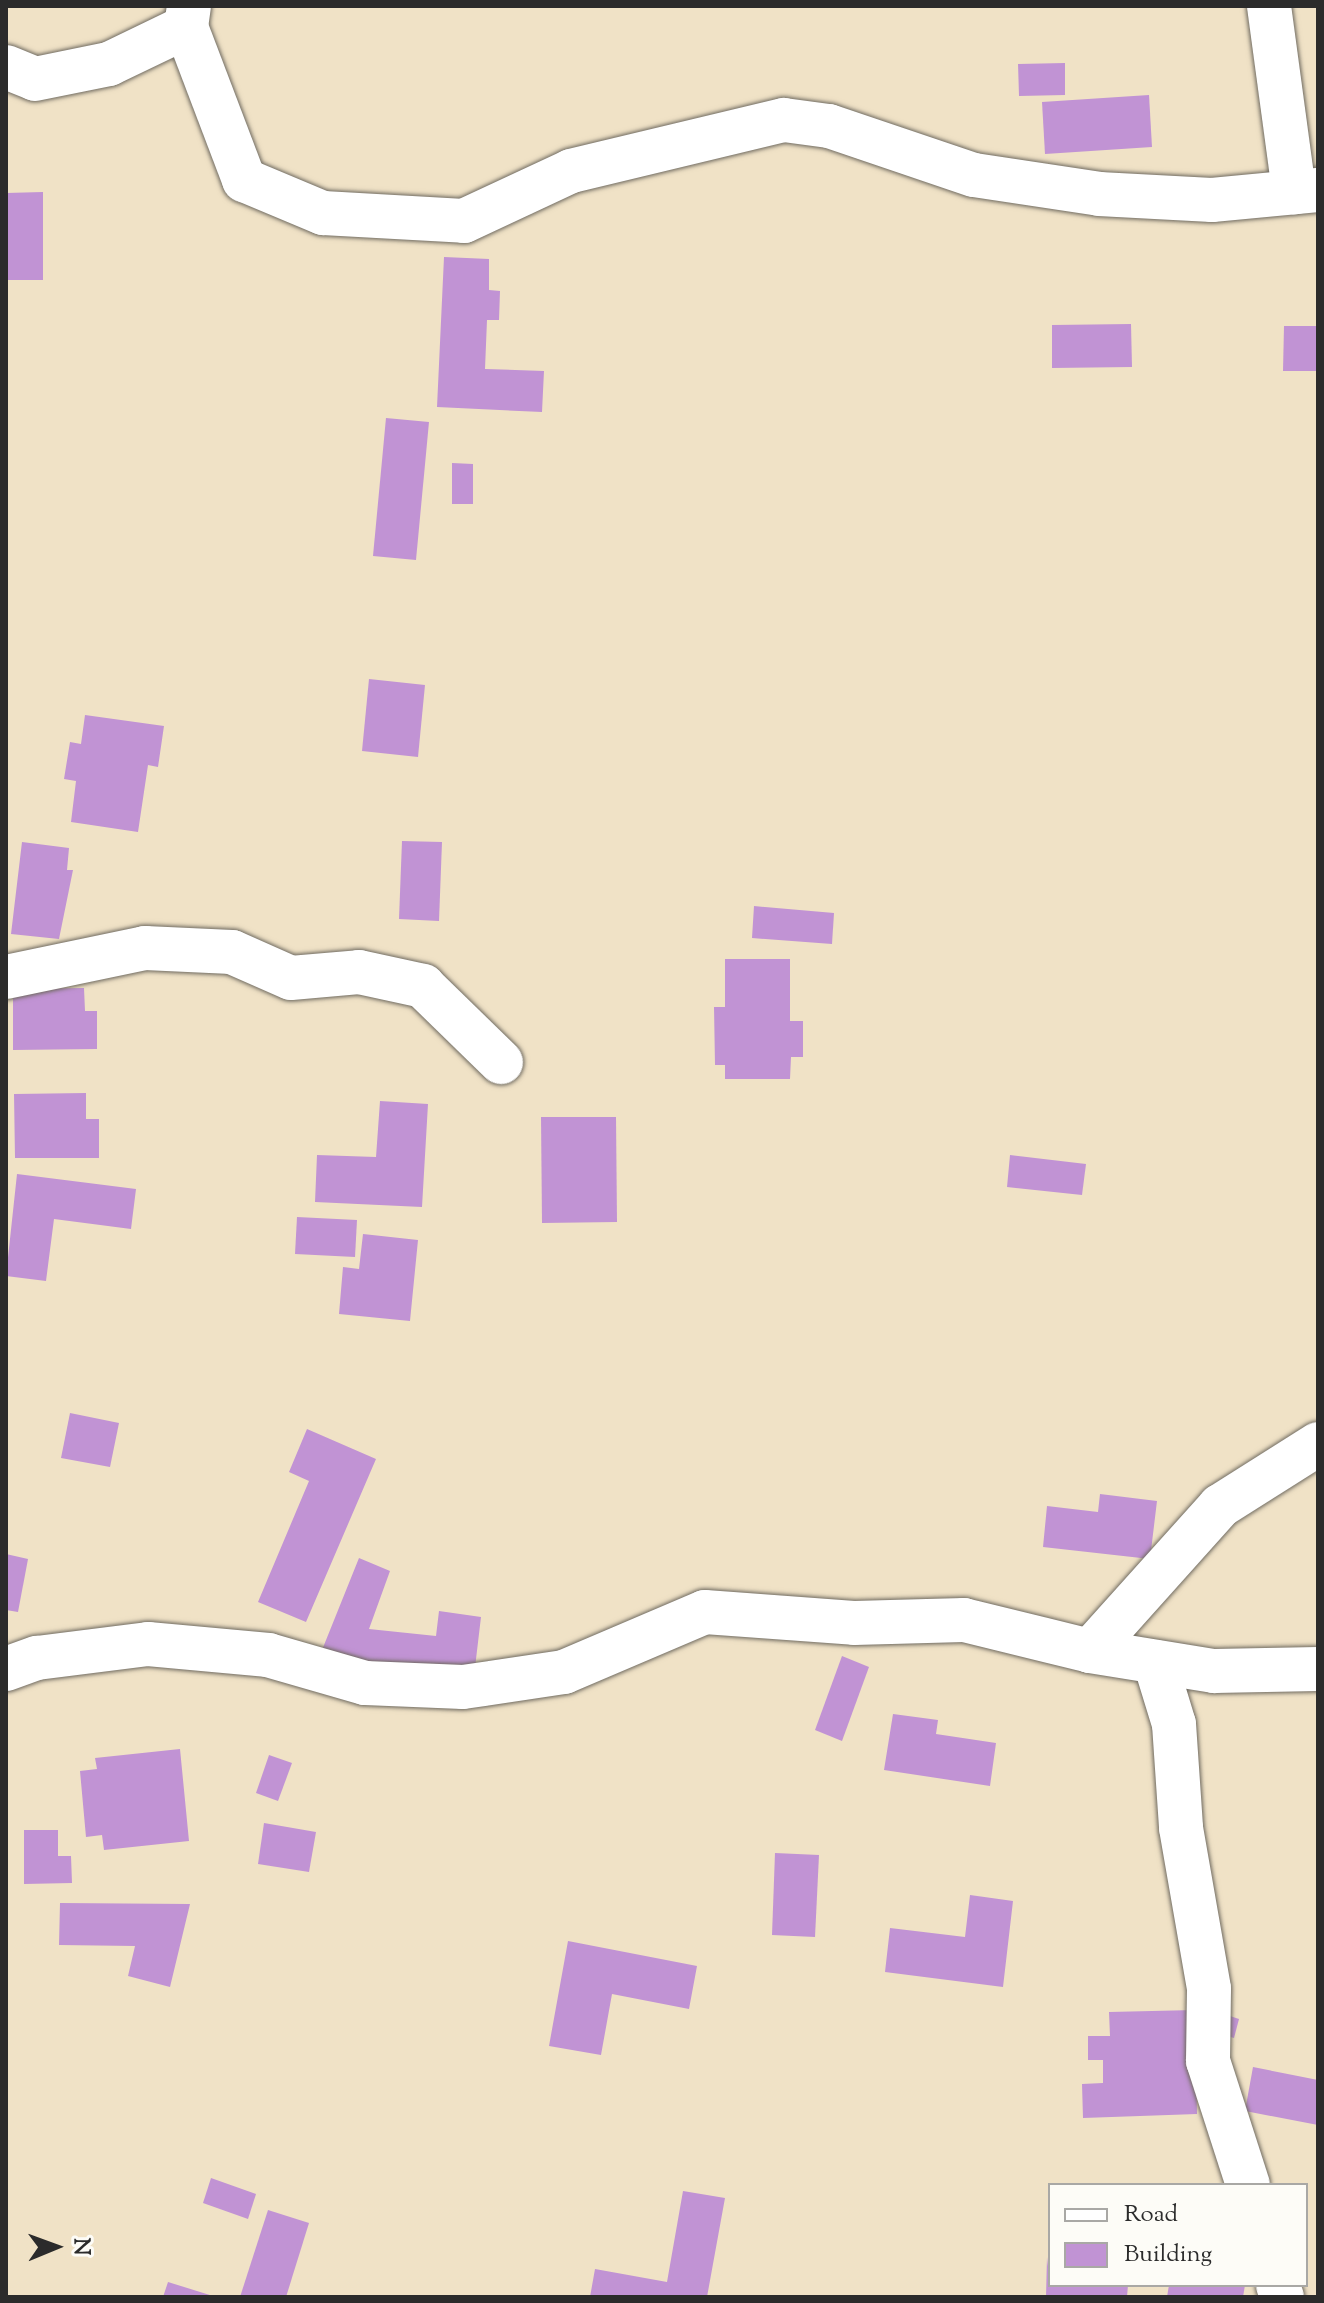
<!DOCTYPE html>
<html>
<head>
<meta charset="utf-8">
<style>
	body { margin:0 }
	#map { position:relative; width:1324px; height:2303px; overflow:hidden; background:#f0e2c6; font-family:"Sorts Mill Goudy",serif }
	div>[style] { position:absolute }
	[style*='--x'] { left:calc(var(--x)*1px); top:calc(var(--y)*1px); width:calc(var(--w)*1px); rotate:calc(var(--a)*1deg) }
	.building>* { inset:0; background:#c193d4 }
	.roads { filter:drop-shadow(0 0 2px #706b61) drop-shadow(0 0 2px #706b61) }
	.minor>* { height:44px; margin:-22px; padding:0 22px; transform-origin:22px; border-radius:22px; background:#fff }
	span { translate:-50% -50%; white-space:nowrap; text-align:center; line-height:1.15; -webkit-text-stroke:6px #fdfcf7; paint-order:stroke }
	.frame { position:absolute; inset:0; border:8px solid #2b2b2b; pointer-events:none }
	.legend { position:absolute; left:1048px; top:2183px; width:260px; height:104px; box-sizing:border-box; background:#fdfcf7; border:2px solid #a9a8a5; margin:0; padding:10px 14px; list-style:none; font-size:24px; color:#2b2b2b }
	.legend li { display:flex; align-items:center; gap:16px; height:40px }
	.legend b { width:40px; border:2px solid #a9a8a5 }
	.north { position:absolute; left:16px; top:2207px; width:80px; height:80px; -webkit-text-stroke:6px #fdfcf7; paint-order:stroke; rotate:89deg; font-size:22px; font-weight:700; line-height:32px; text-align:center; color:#2b2b2b }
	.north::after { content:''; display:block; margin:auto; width:28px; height:36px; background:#2b2b2b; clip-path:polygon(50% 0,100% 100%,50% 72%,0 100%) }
</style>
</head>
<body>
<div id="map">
	<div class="building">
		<i style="clip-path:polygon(1065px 63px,1065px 95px,1019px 96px,1018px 64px)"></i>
		<i style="clip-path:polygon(1149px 95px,1152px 147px,1045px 154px,1042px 102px)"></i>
		<i style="clip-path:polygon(43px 192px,43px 280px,6px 280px,6px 193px)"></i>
		<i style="clip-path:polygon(444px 257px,489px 259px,489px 290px,500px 291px,499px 320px,487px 320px,485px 369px,544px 371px,542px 412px,437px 407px)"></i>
		<i style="clip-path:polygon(1131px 324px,1132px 367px,1052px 368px,1052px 325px)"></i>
		<i style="clip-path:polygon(1284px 326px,1318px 326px,1318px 371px,1283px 371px)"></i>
		<i style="clip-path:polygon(386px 418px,429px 422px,416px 560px,373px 556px)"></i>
		<i style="clip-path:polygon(452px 463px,473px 464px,473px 504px,452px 504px)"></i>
		<i style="clip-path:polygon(369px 679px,425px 685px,418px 757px,362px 751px)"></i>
		<i style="clip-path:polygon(85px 715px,164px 726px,158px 767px,148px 765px,138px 832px,71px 822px,76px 781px,64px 779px,70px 742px,81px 744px)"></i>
		<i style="clip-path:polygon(402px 841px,442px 842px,439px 921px,399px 919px)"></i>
		<i style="clip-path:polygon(22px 842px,69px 848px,67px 870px,73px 870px,59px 939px,11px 934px)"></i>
		<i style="clip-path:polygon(754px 906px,834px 913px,832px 944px,752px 938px)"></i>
		<i style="clip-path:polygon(725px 959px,790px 959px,790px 1021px,803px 1021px,803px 1057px,791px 1057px,790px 1079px,725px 1079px,725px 1065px,715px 1065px,714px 1007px,725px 1007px)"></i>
		<i style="clip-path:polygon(84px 988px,85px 1011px,97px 1011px,97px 1049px,13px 1050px,13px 989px)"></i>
		<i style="clip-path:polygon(86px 1093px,86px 1119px,99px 1119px,99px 1158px,15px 1158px,14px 1094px)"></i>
		<i style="clip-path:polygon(380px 1101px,428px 1104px,422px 1207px,315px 1202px,317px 1155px,376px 1157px)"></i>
		<i style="clip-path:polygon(541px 1117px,616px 1117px,617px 1222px,542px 1223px)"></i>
		<i style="clip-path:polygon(1010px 1155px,1086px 1164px,1082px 1195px,1007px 1187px)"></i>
		<i style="clip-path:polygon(17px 1174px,136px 1189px,131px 1229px,54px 1219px,46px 1281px,6px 1276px)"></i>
		<i style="clip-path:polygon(297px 1217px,357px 1220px,355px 1257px,295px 1254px)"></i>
		<i style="clip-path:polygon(363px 1234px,418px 1240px,410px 1321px,339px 1314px,343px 1267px,359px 1269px)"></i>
		<i style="clip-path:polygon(70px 1413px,119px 1423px,110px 1467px,61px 1458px)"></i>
		<i style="clip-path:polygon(307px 1429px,376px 1459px,306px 1622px,258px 1602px,309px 1481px,289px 1472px)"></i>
		<i style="clip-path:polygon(1100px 1494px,1157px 1501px,1150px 1559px,1043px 1547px,1047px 1506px,1098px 1512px)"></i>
		<i style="clip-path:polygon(6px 1554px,28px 1559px,18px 1612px,6px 1610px)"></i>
		<i style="clip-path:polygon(359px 1558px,390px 1571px,369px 1629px,436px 1636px,439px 1611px,481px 1617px,474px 1676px,318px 1660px)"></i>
		<i style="clip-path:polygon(842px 1656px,869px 1667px,842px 1741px,815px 1730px)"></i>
		<i style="clip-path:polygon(893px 1714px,938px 1720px,936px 1734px,996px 1743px,990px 1786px,884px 1770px)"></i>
		<i style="clip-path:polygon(180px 1749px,189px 1841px,104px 1850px,102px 1835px,86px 1837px,80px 1771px,97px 1769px,95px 1758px)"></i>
		<i style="clip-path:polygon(269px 1755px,292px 1763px,278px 1801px,256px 1793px)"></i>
		<i style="clip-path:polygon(264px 1823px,316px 1832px,309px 1872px,258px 1864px)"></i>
		<i style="clip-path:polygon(24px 1830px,58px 1830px,58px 1856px,71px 1856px,72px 1883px,24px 1884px)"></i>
		<i style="clip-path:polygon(775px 1853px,819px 1855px,815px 1937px,772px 1935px)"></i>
		<i style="clip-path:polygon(970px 1895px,1013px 1901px,1003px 1987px,885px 1972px,890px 1928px,965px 1937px)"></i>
		<i style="clip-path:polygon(60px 1903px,190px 1904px,170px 1987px,128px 1976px,135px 1946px,59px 1945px)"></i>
		<i style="clip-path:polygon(568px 1941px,697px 1966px,689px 2009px,612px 1994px,601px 2055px,549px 2046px)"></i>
		<i style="clip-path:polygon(1195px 2010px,1197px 2114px,1083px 2118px,1082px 2084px,1103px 2083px,1103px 2060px,1088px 2060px,1088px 2036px,1110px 2036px,1109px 2012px)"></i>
		<i style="clip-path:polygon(1224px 2014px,1239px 2019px,1234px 2038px,1218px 2033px)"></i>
		<i style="clip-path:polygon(1253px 2067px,1318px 2080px,1318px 2125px,1245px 2111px)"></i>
		<i style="clip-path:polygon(211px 2178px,256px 2194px,248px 2219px,203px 2203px)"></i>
		<i style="clip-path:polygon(683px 2191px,725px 2198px,707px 2297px,590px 2297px,595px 2269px,667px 2282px)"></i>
		<i style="clip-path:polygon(268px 2210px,309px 2223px,286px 2297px,240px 2297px)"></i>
		<i style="clip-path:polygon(1047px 2257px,1050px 2285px,1128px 2285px,1127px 2297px,1046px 2297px)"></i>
		<i style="clip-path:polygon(168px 2282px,213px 2296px,213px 2297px,163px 2297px)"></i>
		<i style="clip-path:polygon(1169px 2285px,1245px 2285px,1243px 2297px,1167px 2297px)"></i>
	</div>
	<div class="roads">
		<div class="minor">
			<i style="--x:1269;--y:6;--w:188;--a:82.3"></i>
			<i style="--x:186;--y:27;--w:164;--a:69.2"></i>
			<i style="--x:244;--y:180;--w:86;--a:22.7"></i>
			<i style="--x:323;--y:213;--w:141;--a:3.2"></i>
			<i style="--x:464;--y:221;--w:118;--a:-25"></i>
			<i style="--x:571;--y:171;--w:219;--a:-13.5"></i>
			<i style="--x:784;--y:120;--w:45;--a:7.6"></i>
			<i style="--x:829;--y:126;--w:153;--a:18.7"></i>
			<i style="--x:974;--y:175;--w:126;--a:8.6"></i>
			<i style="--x:1099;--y:194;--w:113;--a:3"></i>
			<i style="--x:1212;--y:200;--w:106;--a:-5.4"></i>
			<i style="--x:6;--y:67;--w:31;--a:22"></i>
			<i style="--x:35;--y:79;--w:76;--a:-11.5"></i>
			<i style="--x:109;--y:64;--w:85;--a:-25.7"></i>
			<i style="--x:186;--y:27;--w:21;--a:-82"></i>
			<i style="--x:6;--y:977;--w:142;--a:-11.8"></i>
			<i style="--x:145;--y:948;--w:87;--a:2.6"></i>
			<i style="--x:232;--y:952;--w:64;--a:23.8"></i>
			<i style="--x:291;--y:978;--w:68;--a:-5"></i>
			<i style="--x:359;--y:972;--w:66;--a:12.3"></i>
			<i style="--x:423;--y:986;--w:109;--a:44.3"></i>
			<i style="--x:1090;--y:1651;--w:195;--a:-48.1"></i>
			<i style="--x:1220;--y:1506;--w:116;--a:-32.3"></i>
			<i style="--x:1155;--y:1662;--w:65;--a:73"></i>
			<i style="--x:1174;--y:1724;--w:104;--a:86.1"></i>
			<i style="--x:1181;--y:1828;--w:163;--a:80.1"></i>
			<i style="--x:1209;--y:1989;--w:72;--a:90.8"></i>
			<i style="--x:1208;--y:2061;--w:130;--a:72.1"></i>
			<i style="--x:6;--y:1669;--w:33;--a:-20"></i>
			<i style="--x:37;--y:1658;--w:112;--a:-7.2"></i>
			<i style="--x:148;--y:1644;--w:121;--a:5.2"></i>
			<i style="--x:268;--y:1655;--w:101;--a:16.1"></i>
			<i style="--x:365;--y:1683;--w:98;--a:2.3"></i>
			<i style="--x:463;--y:1687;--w:102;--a:-8.4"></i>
			<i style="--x:564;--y:1672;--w:153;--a:-23.1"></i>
			<i style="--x:705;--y:1612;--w:149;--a:4.2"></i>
			<i style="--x:854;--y:1623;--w:110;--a:-1.6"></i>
			<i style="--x:964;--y:1620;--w:130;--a:13.8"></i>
			<i style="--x:1090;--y:1651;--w:126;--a:9.2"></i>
			<i style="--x:1214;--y:1671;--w:104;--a:-1.1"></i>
			<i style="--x:1278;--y:2285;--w:13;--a:72"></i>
		</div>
	</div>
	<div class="frame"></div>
	<ul class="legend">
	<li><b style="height:10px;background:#fff"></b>Road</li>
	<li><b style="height:22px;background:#c193d4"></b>Building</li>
	</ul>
	<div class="north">N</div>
</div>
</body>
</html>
